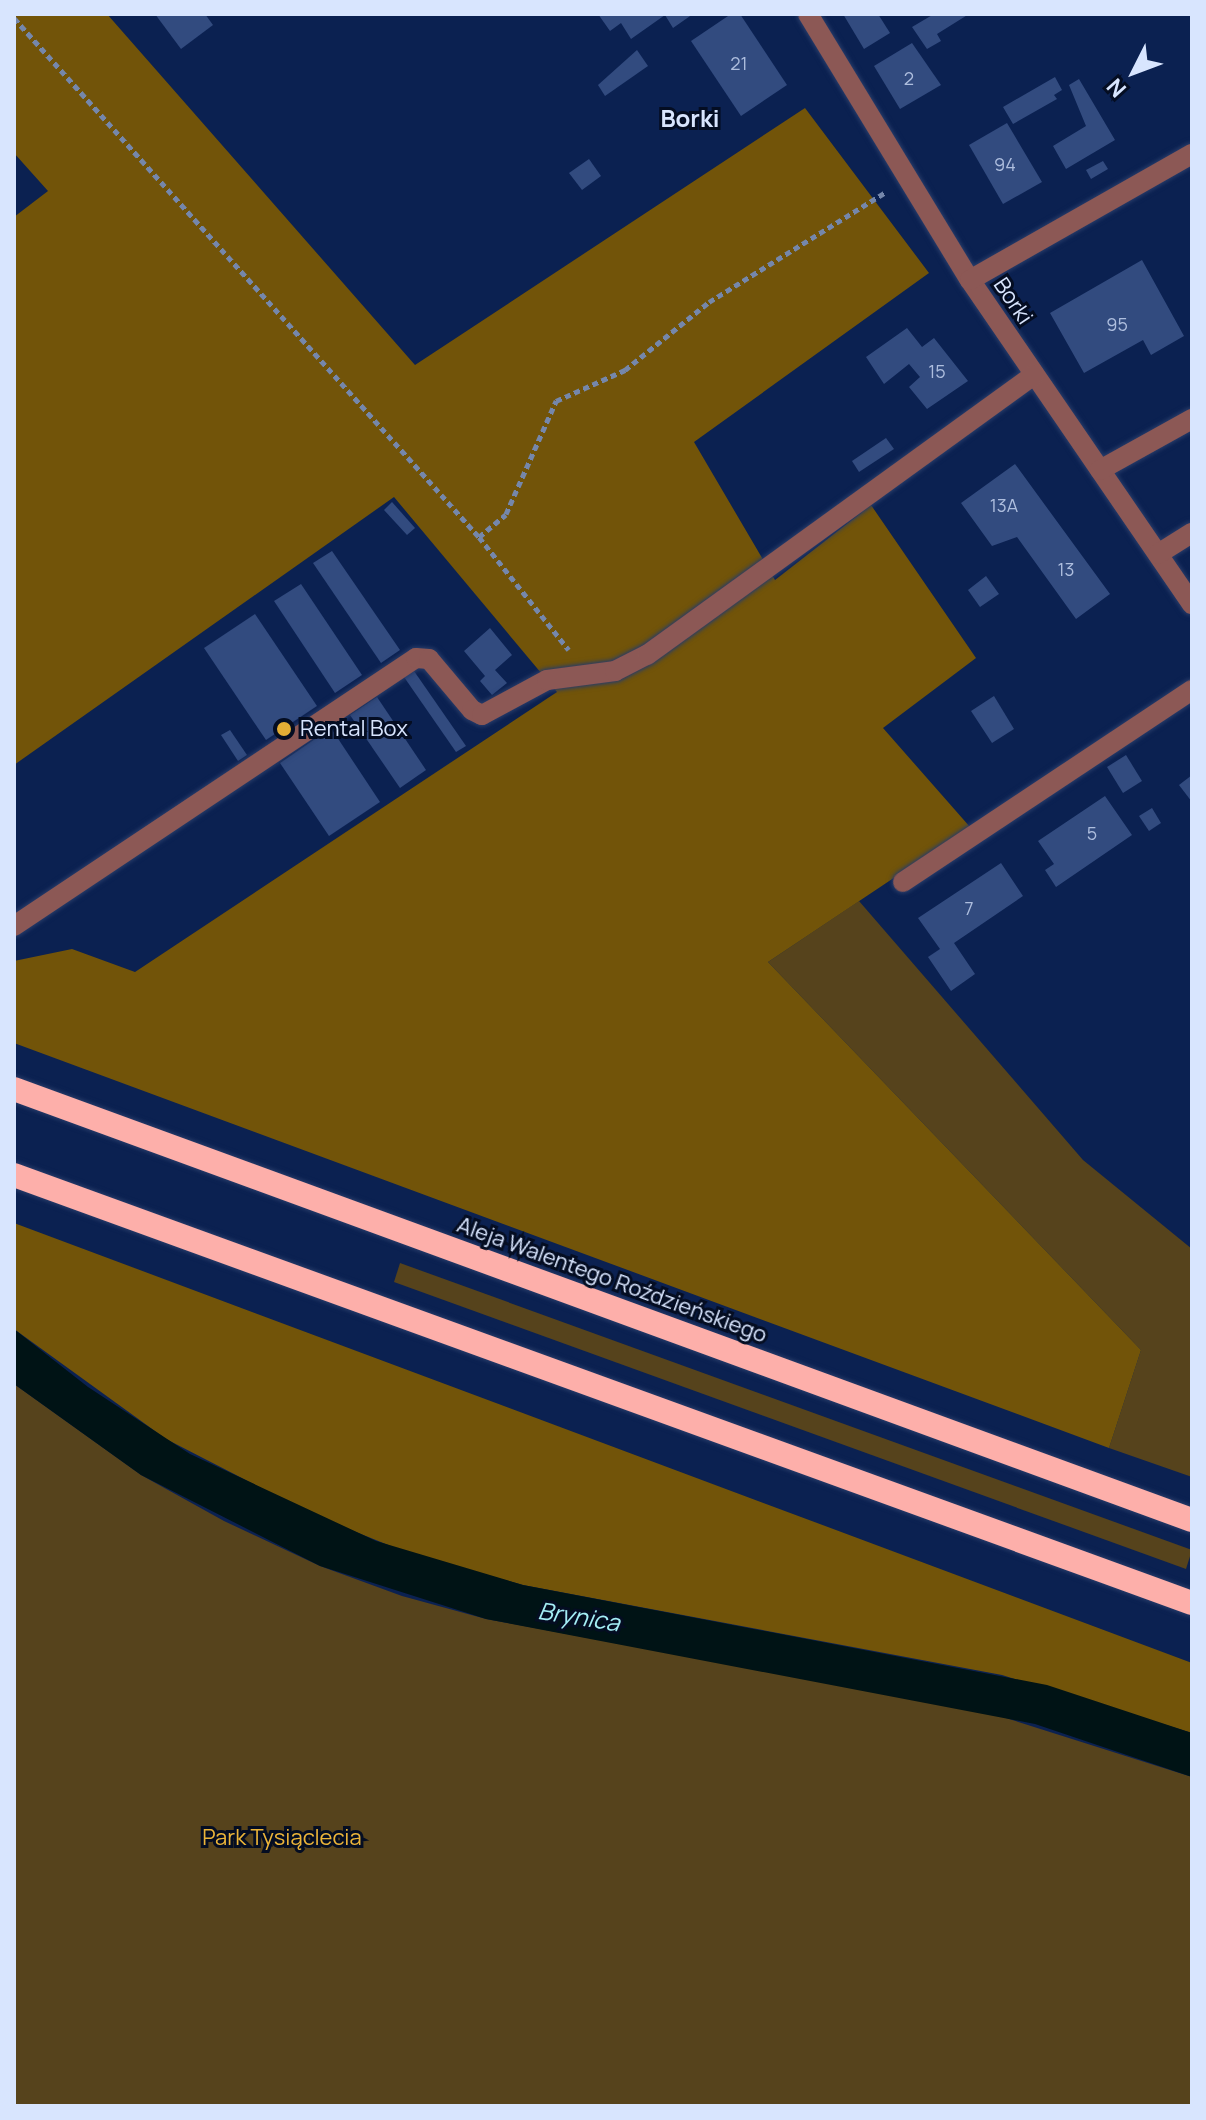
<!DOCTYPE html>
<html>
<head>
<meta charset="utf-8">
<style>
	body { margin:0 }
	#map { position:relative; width:1206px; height:2120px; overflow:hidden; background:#0b2151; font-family:Manrope,sans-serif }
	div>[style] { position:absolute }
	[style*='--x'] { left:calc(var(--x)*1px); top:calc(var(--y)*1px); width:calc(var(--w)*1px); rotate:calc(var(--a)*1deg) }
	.green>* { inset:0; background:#56431c }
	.forest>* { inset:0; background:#725409 }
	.water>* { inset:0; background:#001315 }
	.building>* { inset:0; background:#324b7f }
	.path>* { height:5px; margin-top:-2.5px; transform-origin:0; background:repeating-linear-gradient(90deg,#7587ab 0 6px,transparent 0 10px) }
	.roads { filter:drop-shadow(0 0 2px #283c69) drop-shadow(0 0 2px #283c69) }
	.minor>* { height:20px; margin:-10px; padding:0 10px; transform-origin:10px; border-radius:10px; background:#8c5855 }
	.highway>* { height:24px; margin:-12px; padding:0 12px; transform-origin:12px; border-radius:12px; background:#fdafaa }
	.dots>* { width:22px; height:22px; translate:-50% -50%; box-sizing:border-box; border:4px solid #040d22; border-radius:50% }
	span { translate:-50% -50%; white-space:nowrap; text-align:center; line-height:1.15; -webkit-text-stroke:6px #040d22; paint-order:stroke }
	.number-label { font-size:18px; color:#aebede }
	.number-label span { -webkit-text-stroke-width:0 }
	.street-label { font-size:22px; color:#d8e5fe }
	.poi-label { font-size:22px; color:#d8e5fe }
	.left { translate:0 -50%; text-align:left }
	.park-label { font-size:22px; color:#ecb539 }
	.neighbourhood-label { font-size:24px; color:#d8e5fe; font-weight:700 }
	.water-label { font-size:24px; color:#a4eef5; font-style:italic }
	.frame { position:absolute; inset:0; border:16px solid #d8e5fe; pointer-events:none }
	.north { position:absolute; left:1094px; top:32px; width:80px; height:80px; -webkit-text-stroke:6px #040d22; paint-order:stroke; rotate:228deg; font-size:22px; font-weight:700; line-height:32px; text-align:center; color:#d8e5fe }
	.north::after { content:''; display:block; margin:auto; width:28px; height:36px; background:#d8e5fe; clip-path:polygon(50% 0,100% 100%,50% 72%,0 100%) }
</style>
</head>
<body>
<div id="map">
	<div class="green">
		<i style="clip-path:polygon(859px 901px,1083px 1160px,1192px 1249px,1192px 1477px,1109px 1448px,1141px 1350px,768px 962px)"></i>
		<i style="clip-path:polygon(400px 1263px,1192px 1550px,1186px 1569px,394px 1282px)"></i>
		<i style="clip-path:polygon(14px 1384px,141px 1475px,224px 1521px,320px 1566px,402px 1596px,486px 1619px,990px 1713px,1192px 1777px,1192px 2106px,14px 2106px)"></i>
	</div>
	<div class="forest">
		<i style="clip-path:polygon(14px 14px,107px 14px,415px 365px,805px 108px,929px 273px,694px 442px,775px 580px,871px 505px,976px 658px,883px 728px,970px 827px,768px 962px,1141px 1350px,1109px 1448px,14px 1043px,14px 961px,72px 949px,135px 972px,557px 692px,394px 497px,14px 765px,14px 217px,48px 191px,14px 153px)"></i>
		<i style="clip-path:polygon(14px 1223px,1192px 1663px,1192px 1733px,1002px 1675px,523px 1585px,408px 1553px,314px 1515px,166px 1439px,14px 1329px)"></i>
	</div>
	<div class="water">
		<i style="clip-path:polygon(14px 1329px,88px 1387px,190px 1454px,376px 1541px,523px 1585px,1047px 1685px,1192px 1733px,1192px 1777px,1035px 1724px,486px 1619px,320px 1566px,141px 1475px,14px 1384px)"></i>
	</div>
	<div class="building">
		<i style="clip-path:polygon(155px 14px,205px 14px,213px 25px,181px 49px)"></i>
		<i style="clip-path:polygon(598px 14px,693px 14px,673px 28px,665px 15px,631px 39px,621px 23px,610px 31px)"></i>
		<i style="clip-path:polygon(731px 14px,740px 14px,787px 85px,741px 116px,691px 41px)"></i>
		<i style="clip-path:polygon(843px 14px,878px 14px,890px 33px,864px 49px)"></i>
		<i style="clip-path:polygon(934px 14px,969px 14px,937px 34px,941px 41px,927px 49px,912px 27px)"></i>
		<i style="clip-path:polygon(912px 43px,941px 85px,900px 109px,874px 66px)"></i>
		<i style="clip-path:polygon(637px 50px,648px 66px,605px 96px,598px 85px)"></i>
		<i style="clip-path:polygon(1055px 77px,1062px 90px,1054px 95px,1057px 99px,1013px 124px,1003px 107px)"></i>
		<i style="clip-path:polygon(1079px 79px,1115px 140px,1066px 169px,1053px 146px,1086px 126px,1069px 85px)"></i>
		<i style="clip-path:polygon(1007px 123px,1042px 182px,1003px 204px,969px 145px)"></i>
		<i style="clip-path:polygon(589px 159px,601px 176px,582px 190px,569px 173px)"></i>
		<i style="clip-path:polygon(1103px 161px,1108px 169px,1091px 179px,1086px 170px)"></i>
		<i style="clip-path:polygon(1142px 260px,1184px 336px,1151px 355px,1143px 340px,1084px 373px,1050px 313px)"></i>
		<i style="clip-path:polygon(907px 328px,922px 347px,934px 338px,968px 381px,927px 409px,909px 387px,920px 377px,909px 364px,884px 384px,866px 357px)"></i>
		<i style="clip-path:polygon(886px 438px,894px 449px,859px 472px,852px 461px)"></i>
		<i style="clip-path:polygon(1015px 464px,1110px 594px,1076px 619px,1017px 537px,992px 546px,961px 503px)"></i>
		<i style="clip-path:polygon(392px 502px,415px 528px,407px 535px,384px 510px)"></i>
		<i style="clip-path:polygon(332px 551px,400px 650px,381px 663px,313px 563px)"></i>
		<i style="clip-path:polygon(986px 576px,999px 594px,980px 607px,968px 590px)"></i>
		<i style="clip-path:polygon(301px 584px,362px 675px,335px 693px,274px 601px)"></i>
		<i style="clip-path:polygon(255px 614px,317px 706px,266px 740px,204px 648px)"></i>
		<i style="clip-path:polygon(490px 628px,512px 655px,495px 670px,507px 683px,492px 695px,480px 681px,485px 676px,464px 651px)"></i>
		<i style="clip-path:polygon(414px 671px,466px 746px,456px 752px,404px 677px)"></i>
		<i style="clip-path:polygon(994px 696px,1014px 729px,992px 743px,971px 711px)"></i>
		<i style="clip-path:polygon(377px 697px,426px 770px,400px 788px,350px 715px)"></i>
		<i style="clip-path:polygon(331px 728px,380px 802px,329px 836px,280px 763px)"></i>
		<i style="clip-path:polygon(230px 730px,247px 755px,238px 761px,221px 735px)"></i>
		<i style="clip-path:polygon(1126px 755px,1142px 781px,1123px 793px,1107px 767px)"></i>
		<i style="clip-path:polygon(1192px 775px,1192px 802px,1179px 785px)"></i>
		<i style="clip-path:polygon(1105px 796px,1132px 835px,1056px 887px,1045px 870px,1054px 864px,1038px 841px)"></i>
		<i style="clip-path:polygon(1152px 808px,1161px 823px,1149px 831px,1139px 816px)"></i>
		<i style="clip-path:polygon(1001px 863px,1023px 896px,954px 943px,975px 974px,951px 991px,928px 957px,940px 949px,918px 918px)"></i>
	</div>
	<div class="path">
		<i style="--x:14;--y:18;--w:697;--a:48.14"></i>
		<i style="--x:479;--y:537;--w:144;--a:51.5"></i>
		<i style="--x:479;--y:537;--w:35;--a:-40"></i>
		<i style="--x:506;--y:514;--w:124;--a:-66.1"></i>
		<i style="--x:556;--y:401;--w:76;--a:-24.2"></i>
		<i style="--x:625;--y:370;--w:108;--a:-39"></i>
		<i style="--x:709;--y:302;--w:208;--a:-31.9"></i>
	</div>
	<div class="roads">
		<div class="minor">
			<i style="--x:808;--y:14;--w:311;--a:58.7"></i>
			<i style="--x:970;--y:280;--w:393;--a:55.6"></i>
			<i style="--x:970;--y:280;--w:255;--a:-29.6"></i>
			<i style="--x:1100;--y:470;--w:105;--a:-29"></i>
			<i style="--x:1158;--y:554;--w:40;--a:-32"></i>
			<i style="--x:903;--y:882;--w:347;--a:-33.6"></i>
			<i style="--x:14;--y:926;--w:483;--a:-33.7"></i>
			<i style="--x:416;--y:658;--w:13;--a:4"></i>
			<i style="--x:429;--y:659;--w:67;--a:49.9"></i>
			<i style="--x:472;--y:710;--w:11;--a:27"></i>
			<i style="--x:482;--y:715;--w:74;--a:-28.3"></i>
			<i style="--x:547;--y:680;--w:69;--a:-7.5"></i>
			<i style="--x:615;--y:671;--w:36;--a:-27"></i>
			<i style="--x:647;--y:655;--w:478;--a:-35.9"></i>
		</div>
		<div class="highway">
			<i style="--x:14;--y:1089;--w:1254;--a:20.1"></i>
			<i style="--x:14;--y:1175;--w:1253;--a:19.97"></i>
		</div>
	</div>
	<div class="dots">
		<i style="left:284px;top:729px;background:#e3ae35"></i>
	</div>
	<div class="number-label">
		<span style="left:739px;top:63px">21</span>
		<span style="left:909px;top:78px">2</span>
		<span style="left:1005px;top:164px">94</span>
		<span style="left:1117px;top:324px">95</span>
		<span style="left:937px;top:371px">15</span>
		<span style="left:1004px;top:505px">13A</span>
		<span style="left:1066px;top:569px">13</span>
		<span style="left:1092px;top:833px">5</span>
		<span style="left:969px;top:908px">7</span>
	</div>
	<div class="street-label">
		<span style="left:1013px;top:301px;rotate:56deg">Borki</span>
		<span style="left:612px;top:1280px;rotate:20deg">Aleja Walentego Roździeńskiego</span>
	</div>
	<div class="poi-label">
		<span class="left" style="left:300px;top:729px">Rental Box</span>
	</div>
	<div class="park-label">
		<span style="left:282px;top:1838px">Park Tysiąclecia</span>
	</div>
	<div class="neighbourhood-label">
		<span style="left:690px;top:118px">Borki</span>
	</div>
	<div class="water-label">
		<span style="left:579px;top:1616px;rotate:9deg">Brynica</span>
	</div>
	<div class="frame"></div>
	<div class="north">N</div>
</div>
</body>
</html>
